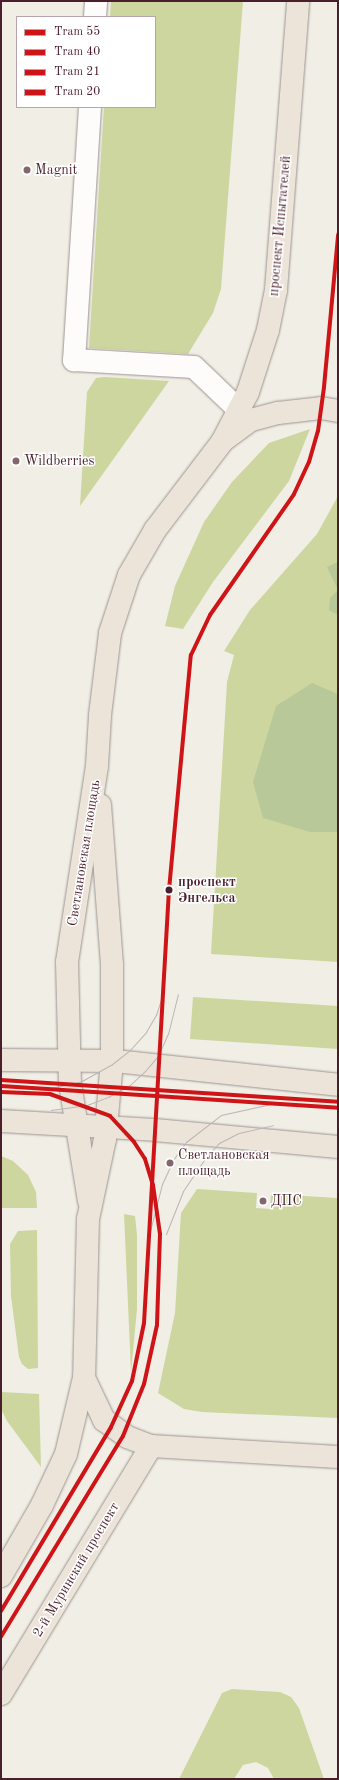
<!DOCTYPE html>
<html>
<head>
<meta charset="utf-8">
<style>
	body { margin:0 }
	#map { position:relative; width:339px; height:1780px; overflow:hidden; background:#f0eee5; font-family:"Old Standard TT",serif }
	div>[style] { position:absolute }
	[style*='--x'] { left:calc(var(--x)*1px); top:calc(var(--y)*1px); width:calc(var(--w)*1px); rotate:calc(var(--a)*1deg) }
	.green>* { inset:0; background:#cdd69f }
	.forest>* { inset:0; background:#b9c899 }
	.roads { filter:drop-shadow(0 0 1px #9c9491) drop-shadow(0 0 1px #9c9491) }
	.minor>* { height:22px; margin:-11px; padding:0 11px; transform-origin:11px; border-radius:11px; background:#fdfcfb }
	.major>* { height:22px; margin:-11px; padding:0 11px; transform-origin:11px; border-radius:11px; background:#ece4d9 }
	.tram>* { height:1px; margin:-0.5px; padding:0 0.5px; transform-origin:0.5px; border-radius:0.5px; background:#bab5b5 }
	.tram-1>* { height:4px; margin:-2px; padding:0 2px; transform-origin:2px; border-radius:2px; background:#ce1417 }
	.tram-2>* { height:4px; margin:-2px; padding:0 2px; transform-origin:2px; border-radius:2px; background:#ce1417 }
	.tram-3>* { height:4px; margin:-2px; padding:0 2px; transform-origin:2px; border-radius:2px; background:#ce1417 }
	.tram-4>* { height:4px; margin:-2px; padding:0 2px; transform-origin:2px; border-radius:2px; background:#ce1417 }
	.dots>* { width:11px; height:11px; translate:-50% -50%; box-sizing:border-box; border:2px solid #fff; border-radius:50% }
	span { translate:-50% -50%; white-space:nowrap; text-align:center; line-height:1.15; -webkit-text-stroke:3px #fff; paint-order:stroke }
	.poi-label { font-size:14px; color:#4a1f2b }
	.left { translate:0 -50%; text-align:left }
	.street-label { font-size:14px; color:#4a1f2b }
	.stop-label { font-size:14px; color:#4a1f2b; font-weight:700 }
	.frame { position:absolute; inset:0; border:2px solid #4a1f2b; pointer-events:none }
	.legend { position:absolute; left:16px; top:16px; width:140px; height:92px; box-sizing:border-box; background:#fff; border:1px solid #b7a5aa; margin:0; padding:5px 7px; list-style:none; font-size:12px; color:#4a1f2b }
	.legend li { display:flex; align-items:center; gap:8px; height:20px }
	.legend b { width:20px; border:1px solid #b7a5aa }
</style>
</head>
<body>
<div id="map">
	<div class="green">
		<i style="clip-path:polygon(111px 1px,243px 1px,221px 289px,213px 313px,188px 354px,89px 348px,104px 107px,155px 107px,155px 17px,110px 17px)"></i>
		<i style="clip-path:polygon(104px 377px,169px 381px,80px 506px,87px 392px,96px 378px)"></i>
		<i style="clip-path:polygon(310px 429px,289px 481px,213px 582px,183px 629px,165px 626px,175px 586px,204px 522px,232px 482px,269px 443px)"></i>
		<i style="clip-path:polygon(338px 496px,338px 962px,211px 954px,227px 682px,234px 655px,224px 651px,250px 610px,317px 534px)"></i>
		<i style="clip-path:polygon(193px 997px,338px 1006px,338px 1049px,190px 1039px)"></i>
		<i style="clip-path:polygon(1px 1156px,13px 1161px,28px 1175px,36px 1192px,37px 1208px,1px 1208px)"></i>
		<i style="clip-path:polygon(197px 1189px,257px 1193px,256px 1208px,270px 1209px,271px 1194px,338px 1198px,338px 1418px,202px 1412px,184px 1409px,158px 1393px,175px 1313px,181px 1213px)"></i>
		<i style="clip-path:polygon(124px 1214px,135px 1216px,137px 1235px,137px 1309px,131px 1372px)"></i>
		<i style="clip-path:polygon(37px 1230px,38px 1368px,28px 1369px,22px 1364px,19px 1357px,11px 1296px,10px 1244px,18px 1231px)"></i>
		<i style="clip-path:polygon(1px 1392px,39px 1394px,41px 1467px,7px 1421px,1px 1409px)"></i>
		<i style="clip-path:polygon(232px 1689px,280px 1692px,291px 1697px,299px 1708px,324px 1779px,274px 1779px,268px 1768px,256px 1762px,243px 1765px,234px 1779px,179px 1779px,222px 1693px)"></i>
	</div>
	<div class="forest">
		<i style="clip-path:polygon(338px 562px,338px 615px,329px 610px,330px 598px,338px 590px,327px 567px)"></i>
		<i style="clip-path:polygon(312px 683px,338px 694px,338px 832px,310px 832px,263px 818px,253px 782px,276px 706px)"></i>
	</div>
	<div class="roads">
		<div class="minor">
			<i style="--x:95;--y:17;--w:16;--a:-86"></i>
			<i style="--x:90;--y:107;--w:254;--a:93.6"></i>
			<i style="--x:74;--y:360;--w:120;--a:3.3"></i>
			<i style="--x:194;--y:367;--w:61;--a:43.7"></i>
		</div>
		<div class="major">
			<i style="--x:225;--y:439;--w:32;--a:-36"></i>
			<i style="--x:251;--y:420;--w:28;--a:-15"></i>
			<i style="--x:278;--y:413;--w:43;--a:-6.6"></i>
			<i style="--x:321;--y:408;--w:17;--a:10"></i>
			<i style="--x:100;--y:805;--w:160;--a:85.7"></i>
			<i style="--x:112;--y:965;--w:96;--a:90"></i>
			<i style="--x:112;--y:1061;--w:78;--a:95.1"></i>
			<i style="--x:105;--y:1139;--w:82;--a:102"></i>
			<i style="--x:88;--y:1219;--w:159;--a:91.4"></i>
			<i style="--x:84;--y:1378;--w:47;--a:64.5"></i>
			<i style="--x:104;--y:1420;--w:29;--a:36"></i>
			<i style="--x:127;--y:1437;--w:26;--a:21"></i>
			<i style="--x:151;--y:1446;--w:187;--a:3.4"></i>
			<i style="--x:1;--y:1060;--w:114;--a:0.5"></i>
			<i style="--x:115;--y:1061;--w:224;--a:6.1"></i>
			<i style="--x:1;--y:1121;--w:154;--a:3.3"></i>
			<i style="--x:155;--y:1130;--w:184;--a:5.3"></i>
			<i style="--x:89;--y:1201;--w:119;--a:-99.2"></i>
			<i style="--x:70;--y:1084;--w:122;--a:-91.4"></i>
			<i style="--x:67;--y:962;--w:198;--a:-81.3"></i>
			<i style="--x:97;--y:766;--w:51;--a:-86.6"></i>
			<i style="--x:100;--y:715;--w:83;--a:-83"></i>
			<i style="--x:110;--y:633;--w:61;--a:-71.9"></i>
			<i style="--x:129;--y:575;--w:52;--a:-60"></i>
			<i style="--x:155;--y:530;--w:111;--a:-52.7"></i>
			<i style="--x:222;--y:442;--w:56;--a:-62.5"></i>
			<i style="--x:248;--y:392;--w:65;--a:-72.1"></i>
			<i style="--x:268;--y:330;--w:41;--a:-78.7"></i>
			<i style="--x:276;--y:290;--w:290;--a:-85.6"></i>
			<i style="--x:1;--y:1576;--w:82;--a:-60"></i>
			<i style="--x:42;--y:1505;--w:56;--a:-64.8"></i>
			<i style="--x:66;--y:1454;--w:78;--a:-76.7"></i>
			<i style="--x:1;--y:1694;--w:290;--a:-58.8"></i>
		</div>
	</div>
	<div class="tram">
		<i style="--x:51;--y:1088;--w:30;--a:-12"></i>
		<i style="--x:80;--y:1082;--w:35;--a:-29"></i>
		<i style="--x:111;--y:1065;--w:24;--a:-38"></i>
		<i style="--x:130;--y:1050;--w:24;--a:-48"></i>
		<i style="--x:146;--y:1032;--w:20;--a:-60"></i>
		<i style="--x:156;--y:1015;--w:23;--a:-72"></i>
		<i style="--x:51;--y:1110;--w:36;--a:-8"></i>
		<i style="--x:87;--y:1105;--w:22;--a:-21"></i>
		<i style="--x:108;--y:1097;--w:26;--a:-29"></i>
		<i style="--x:131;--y:1084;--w:19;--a:-43"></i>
		<i style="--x:145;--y:1071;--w:20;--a:-49"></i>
		<i style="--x:158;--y:1056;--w:24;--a:-66"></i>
		<i style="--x:168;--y:1034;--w:41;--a:-76"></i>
		<i style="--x:166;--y:1234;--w:46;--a:-68.4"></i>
		<i style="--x:183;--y:1191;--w:41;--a:-55.9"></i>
		<i style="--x:206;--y:1157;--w:19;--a:-47"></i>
		<i style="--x:219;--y:1143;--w:22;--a:-27"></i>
		<i style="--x:239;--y:1133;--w:35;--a:-13"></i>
		<i style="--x:149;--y:1235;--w:53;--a:-75.7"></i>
		<i style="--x:162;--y:1184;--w:26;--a:-65"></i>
		<i style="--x:173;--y:1160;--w:22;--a:-54"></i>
		<i style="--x:186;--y:1142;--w:44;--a:-37.6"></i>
		<i style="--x:221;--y:1115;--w:51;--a:-12.4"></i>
	</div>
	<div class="tram-1">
		<i style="--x:1;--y:1611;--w:214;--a:-59.1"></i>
		<i style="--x:111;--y:1427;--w:51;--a:-65.5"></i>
		<i style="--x:132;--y:1381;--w:59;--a:-78.3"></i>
		<i style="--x:144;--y:1323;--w:434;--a:-86.7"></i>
		<i style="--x:169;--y:890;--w:236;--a:-84.7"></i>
		<i style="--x:191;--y:655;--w:44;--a:-64.6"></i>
		<i style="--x:210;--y:615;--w:147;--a:-55.2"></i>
		<i style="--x:294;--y:494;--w:35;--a:-65"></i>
		<i style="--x:309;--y:462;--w:32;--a:-74"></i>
		<i style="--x:318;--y:431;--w:44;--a:-82.2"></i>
		<i style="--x:324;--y:387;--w:153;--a:-84.7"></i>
	</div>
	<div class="tram-2">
		<i style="--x:1;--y:1092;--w:49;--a:2.3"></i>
		<i style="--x:50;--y:1094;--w:64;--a:20.1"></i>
		<i style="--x:110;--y:1116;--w:35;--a:47"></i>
		<i style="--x:134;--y:1142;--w:20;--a:57"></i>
		<i style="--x:145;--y:1159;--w:27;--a:73"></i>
		<i style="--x:153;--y:1185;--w:49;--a:81.9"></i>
		<i style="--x:160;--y:1234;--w:91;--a:91.9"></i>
		<i style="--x:157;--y:1325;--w:60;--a:102.4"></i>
		<i style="--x:144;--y:1384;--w:56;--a:112"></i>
		<i style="--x:123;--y:1436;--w:235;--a:121.3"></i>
	</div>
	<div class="tram-3">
		<i style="--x:1;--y:1086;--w:338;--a:3.7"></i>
	</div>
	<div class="tram-4">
		<i style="--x:1;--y:1080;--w:338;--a:3.7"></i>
	</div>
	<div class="dots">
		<i style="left:27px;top:170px;background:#84676c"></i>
		<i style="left:16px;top:461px;background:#84676c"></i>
		<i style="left:169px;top:890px;background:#4a1f2b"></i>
		<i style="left:170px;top:1163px;background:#84676c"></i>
		<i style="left:263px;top:1201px;background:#84676c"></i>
	</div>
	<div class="poi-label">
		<span class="left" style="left:35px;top:170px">Magnit</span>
		<span class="left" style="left:24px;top:461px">Wildberries</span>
		<span class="left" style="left:178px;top:1163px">Светлановская<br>площадь</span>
		<span class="left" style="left:271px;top:1201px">ДПС</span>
	</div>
	<div class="street-label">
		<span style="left:280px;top:226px;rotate:-85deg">проспект Испытателей</span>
		<span style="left:84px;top:853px;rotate:-81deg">Светлановская площадь</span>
		<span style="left:76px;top:1570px;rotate:-59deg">2-й Муринский проспект</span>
	</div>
	<div class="stop-label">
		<span class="left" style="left:178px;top:890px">проспект<br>Энгельса</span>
	</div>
	<div class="frame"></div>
	<ul class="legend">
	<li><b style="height:5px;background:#ce1417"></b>Tram 55</li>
	<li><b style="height:5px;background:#ce1417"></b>Tram 40</li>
	<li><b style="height:5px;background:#ce1417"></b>Tram 21</li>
	<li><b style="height:5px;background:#ce1417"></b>Tram 20</li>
	</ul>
</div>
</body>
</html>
